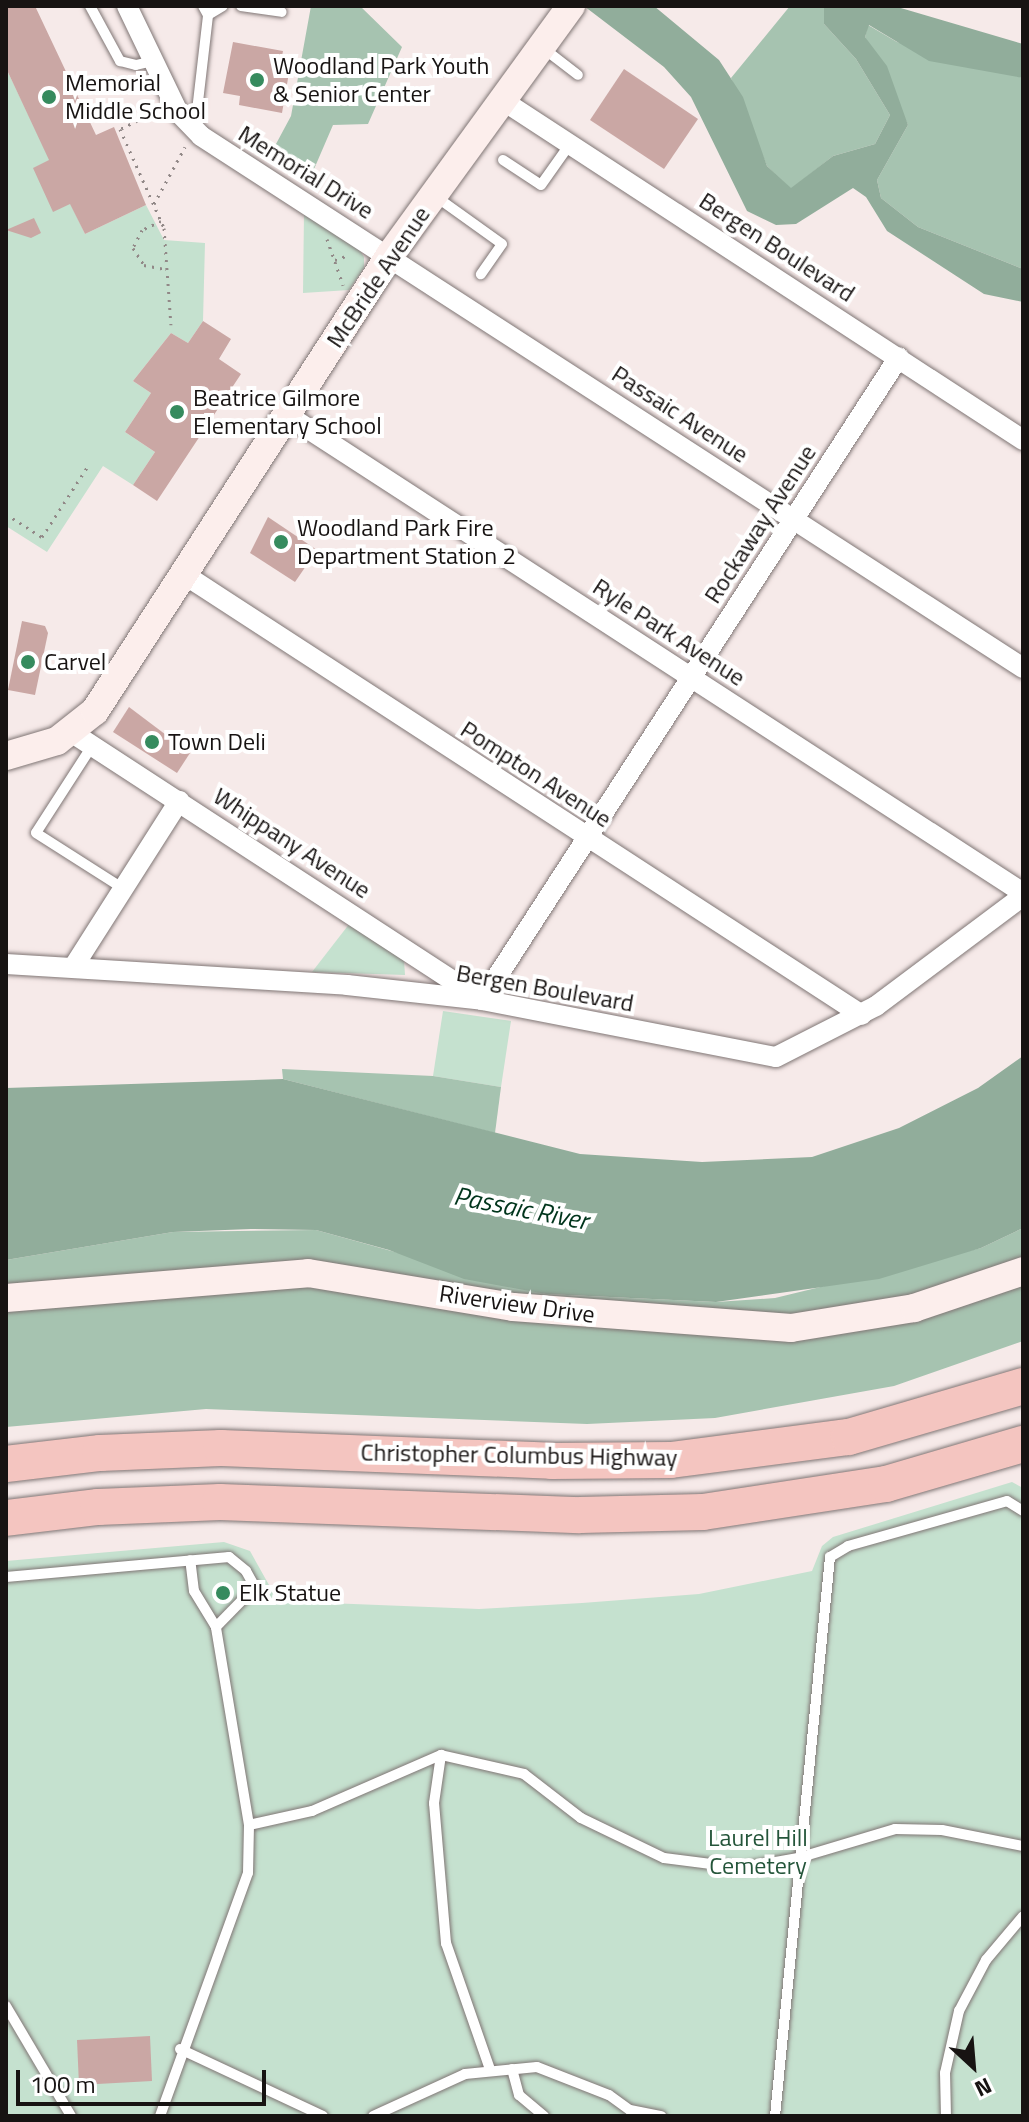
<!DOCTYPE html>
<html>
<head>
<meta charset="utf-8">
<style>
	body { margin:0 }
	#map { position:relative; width:1029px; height:2122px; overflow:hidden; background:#f6eae9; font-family:"Titillium Web",sans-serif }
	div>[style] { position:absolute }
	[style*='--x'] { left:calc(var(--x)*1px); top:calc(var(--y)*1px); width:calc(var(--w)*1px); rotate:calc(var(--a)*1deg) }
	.green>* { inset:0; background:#c5e1cf }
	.forest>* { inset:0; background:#a6c3b0 }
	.water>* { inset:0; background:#91ad9b }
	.building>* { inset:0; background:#caa7a4 }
	.path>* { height:3px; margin-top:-1.5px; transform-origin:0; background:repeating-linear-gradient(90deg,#918887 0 2px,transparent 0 8px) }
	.roads { filter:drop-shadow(0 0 2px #807675) drop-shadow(0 0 2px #807675) }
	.lane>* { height:10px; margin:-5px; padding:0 5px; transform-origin:5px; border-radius:5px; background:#fff }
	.street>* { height:20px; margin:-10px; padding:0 10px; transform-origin:10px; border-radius:10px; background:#fff }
	.secondary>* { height:28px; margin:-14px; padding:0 14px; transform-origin:14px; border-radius:14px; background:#fceeec }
	.highway>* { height:36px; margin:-18px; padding:0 18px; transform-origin:18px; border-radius:18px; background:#f4c5c0 }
	.dots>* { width:22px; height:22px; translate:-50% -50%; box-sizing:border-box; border:4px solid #fff; border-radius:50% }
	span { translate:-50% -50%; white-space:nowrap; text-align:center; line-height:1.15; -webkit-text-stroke:8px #fff; paint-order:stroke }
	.poi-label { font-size:24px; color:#171312 }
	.left { translate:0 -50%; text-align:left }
	.street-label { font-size:24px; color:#171312 }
	.park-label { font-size:24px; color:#24553a }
	.water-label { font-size:26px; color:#00351c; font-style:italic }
	.frame { position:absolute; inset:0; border:8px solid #171312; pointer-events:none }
	.north { position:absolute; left:933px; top:2026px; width:80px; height:80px; -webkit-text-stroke:6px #fff; paint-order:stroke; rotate:154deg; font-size:22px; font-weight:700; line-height:32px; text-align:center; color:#171312 }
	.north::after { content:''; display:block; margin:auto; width:28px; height:36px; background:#171312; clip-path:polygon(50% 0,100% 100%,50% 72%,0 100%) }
	.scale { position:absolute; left:16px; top:2070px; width:250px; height:36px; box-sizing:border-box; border:4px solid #171312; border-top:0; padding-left:10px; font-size:24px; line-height:28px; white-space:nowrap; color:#171312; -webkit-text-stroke:6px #fff; paint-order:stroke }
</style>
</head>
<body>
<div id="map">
	<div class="green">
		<i style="clip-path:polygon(6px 68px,85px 234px,146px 205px,164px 240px,205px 243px,203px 321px,188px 343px,171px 333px,133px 381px,151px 393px,125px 432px,155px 452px,133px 485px,103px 466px,47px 552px,6px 526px)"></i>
		<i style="clip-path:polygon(304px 213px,358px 247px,364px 257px,364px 268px,349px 290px,303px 293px)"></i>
		<i style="clip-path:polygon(350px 923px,404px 960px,405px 975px,312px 972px)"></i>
		<i style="clip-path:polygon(443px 1011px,511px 1021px,501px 1087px,433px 1076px)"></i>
		<i style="clip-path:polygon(1012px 1482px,1023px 1488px,1023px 2116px,6px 2116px,6px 1561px,224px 1542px,250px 1551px,278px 1601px,479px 1609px,582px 1603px,699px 1594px,812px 1571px,822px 1546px,833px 1537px)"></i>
	</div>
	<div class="forest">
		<i style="clip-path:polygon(311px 6px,360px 6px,402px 47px,368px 124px,333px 125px,308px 183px,269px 157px,291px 116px)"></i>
		<i style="clip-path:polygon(790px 6px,824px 6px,824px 24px,856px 59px,890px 115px,875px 144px,833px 156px,791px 189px,767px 166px,731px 78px)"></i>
		<i style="clip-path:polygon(868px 25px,897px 42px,1023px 78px,1023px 269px,918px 227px,881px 198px,877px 180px,908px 125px,865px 37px)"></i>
		<i style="clip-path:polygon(282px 1069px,433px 1076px,501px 1087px,495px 1133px,283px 1079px)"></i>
		<i style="clip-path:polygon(1023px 1228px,1023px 1341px,894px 1386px,715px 1418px,587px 1424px,206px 1409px,6px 1427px,6px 1260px,173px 1232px,316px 1230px,546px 1294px,716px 1302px,775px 1298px,981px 1248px)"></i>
	</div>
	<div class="water">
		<i style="clip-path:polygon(584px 6px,654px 6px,719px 60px,743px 97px,767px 166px,791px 188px,833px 156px,875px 144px,890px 115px,856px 59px,824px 24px,824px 6px,894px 6px,1023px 44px,1023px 78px,929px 61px,869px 25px,865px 37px,887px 66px,908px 125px,877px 180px,881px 198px,918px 227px,1023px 269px,1023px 302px,984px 294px,887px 231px,866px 197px,853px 188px,796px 224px,776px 225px,747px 211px,691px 97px,664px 67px)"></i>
		<i style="clip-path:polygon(1023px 1056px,1023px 1228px,981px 1248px,879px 1279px,716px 1302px,546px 1294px,464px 1279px,389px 1250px,316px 1230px,251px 1229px,173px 1232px,6px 1260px,6px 1088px,283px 1079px,580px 1154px,702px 1162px,812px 1157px,899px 1128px,978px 1088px)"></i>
	</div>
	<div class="building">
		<i style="clip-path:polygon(6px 6px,35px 6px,96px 135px,114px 127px,146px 205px,85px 234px,70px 204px,53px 212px,33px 168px,49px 160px,6px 68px)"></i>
		<i style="clip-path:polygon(233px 42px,283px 51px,281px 61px,290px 67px,282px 113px,239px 105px,240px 96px,223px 93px)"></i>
		<i style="clip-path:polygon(624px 69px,698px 119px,664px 169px,590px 120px)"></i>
		<i style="clip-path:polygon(34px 218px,41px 233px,31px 238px,6px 230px)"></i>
		<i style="clip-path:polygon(203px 321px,231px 339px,219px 359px,241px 374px,157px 501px,133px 485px,155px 452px,125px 432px,151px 393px,133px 381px,171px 333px,188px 343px)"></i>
		<i style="clip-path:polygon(268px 517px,317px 550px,295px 582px,250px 553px)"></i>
		<i style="clip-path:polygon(22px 621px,45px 626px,48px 633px,35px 695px,8px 690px)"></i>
		<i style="clip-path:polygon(129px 707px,190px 753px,177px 773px,113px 732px)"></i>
		<i style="clip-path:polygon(150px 2036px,152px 2081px,79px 2085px,77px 2040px)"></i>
	</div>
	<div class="path">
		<i style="--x:159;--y:110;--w:43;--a:154"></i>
		<i style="--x:120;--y:129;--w:108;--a:66"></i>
		<i style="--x:164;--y:228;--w:97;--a:85.9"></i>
		<i style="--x:154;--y:204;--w:65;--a:-61.5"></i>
		<i style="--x:161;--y:221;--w:21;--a:155"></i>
		<i style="--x:142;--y:230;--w:20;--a:117"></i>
		<i style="--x:133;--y:248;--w:20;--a:57"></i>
		<i style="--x:144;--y:265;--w:21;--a:11"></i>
		<i style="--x:327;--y:239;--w:49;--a:70.8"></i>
		<i style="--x:335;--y:260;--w:15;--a:-20"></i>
		<i style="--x:6;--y:514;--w:43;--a:32.6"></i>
		<i style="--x:42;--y:537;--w:85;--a:-57.1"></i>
	</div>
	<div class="roads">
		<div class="lane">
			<i style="--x:90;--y:6;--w:63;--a:61.4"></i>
			<i style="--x:120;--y:61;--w:16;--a:14"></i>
			<i style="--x:136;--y:65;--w:17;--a:-13"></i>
			<i style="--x:241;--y:6;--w:41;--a:8.3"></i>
			<i style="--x:208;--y:15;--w:17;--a:-31"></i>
			<i style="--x:543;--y:48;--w:44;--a:37.6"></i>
			<i style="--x:195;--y:128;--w:114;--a:-83.4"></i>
			<i style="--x:208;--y:15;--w:10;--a:-119"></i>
			<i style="--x:503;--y:160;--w:45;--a:33.3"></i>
			<i style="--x:541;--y:185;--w:50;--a:-54.7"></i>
			<i style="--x:435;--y:196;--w:82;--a:35.6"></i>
			<i style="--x:502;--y:244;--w:37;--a:125"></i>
			<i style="--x:92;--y:746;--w:103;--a:122.8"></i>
			<i style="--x:36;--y:833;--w:104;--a:32.5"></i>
			<i style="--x:6;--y:1577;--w:224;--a:-5.1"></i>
			<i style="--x:229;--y:1557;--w:22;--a:39"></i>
			<i style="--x:246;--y:1571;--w:18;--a:61"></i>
			<i style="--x:255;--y:1587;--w:56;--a:134.3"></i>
			<i style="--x:441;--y:1755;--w:49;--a:98.3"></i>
			<i style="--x:434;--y:1803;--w:141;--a:85.1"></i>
			<i style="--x:446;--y:1943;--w:133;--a:70.8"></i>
			<i style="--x:249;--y:1825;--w:65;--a:-12.5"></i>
			<i style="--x:312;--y:1811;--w:141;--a:-23.5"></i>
			<i style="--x:441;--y:1755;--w:85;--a:12.9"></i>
			<i style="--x:524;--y:1774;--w:72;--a:37.7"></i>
			<i style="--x:581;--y:1818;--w:92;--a:25.7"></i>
			<i style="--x:664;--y:1858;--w:79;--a:7.3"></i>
			<i style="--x:742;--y:1868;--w:57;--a:-10.1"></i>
			<i style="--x:798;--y:1858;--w:101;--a:-16.6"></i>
			<i style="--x:895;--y:1829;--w:47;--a:1.2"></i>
			<i style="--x:942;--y:1830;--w:83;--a:11.2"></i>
			<i style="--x:6;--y:2006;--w:128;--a:59.4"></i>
			<i style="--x:180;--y:2049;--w:158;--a:25.1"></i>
			<i style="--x:512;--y:2069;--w:27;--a:75"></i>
			<i style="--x:519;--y:2095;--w:33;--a:40"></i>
			<i style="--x:160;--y:2116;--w:258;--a:-70.1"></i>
			<i style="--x:248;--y:1873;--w:48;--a:-88.8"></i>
			<i style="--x:249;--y:1825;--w:201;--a:-99.5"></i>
			<i style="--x:216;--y:1627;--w:42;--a:-121.4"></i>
			<i style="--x:194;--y:1591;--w:31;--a:-97"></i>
			<i style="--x:373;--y:2116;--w:101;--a:-24.5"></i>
			<i style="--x:465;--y:2074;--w:72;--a:-5.6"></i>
			<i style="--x:537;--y:2067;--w:77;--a:21.3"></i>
			<i style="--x:609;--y:2095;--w:26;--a:36"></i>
			<i style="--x:630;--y:2110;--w:32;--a:11"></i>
			<i style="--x:775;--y:2116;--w:562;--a:-84.38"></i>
			<i style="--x:830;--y:1557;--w:21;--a:-31"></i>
			<i style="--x:848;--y:1546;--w:165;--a:-15.8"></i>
			<i style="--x:1007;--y:1501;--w:19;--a:32"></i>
			<i style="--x:946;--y:2116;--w:43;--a:-91.3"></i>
			<i style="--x:945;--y:2073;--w:64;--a:-77.3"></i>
			<i style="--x:959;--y:2011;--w:58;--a:-62.1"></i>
			<i style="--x:986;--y:1960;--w:57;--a:-49.9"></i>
		</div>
		<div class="street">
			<i style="--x:127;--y:6;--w:118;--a:64.3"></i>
			<i style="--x:178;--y:112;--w:33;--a:46"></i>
			<i style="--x:201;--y:136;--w:979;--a:32.91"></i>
			<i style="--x:502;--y:100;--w:622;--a:33.13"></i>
			<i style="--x:287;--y:415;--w:878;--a:33"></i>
			<i style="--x:185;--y:575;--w:807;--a:33.02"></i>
			<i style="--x:71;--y:732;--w:487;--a:33.1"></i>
			<i style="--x:6;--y:964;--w:342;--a:3.5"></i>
			<i style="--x:347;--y:985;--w:136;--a:6.3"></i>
			<i style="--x:482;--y:1000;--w:299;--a:11"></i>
			<i style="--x:776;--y:1057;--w:112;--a:-27"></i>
			<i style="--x:876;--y:1006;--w:184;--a:-36.8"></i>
			<i style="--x:74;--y:966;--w:196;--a:-57.5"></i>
			<i style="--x:482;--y:1000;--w:766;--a:-57.04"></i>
		</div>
		<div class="secondary">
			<i style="--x:6;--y:756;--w:53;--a:-16.4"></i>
			<i style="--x:57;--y:741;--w:48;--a:-38.3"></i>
			<i style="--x:95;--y:711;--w:543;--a:-57.1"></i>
			<i style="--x:390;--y:255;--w:308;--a:-54"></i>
			<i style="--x:6;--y:1298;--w:303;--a:-4.7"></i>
			<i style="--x:308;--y:1273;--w:208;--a:9.4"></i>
			<i style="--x:513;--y:1307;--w:279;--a:4.3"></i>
			<i style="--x:791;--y:1328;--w:125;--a:-9.2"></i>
			<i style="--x:914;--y:1308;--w:115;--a:-18.7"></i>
		</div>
		<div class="highway">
			<i style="--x:6;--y:1464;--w:95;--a:-6.7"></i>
			<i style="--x:100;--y:1453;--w:121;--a:-2.4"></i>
			<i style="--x:221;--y:1448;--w:331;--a:2.2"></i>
			<i style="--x:552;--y:1461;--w:119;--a:-0.5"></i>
			<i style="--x:671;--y:1460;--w:179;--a:-7.4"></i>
			<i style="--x:849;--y:1437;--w:181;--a:-16.3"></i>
			<i style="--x:6;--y:1518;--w:93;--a:-6.8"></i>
			<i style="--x:98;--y:1507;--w:122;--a:-2.3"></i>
			<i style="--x:220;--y:1502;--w:360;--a:2.1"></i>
			<i style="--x:580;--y:1515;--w:123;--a:-1.4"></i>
			<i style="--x:703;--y:1512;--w:185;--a:-8.7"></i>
			<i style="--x:886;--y:1484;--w:143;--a:-16.3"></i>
		</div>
	</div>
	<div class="dots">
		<i style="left:257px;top:80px;background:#368b5e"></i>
		<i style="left:49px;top:97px;background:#368b5e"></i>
		<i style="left:177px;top:412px;background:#368b5e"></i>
		<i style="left:281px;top:542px;background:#368b5e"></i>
		<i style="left:28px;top:662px;background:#368b5e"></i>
		<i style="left:152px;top:742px;background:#368b5e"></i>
		<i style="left:223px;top:1593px;background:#368b5e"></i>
	</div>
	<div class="poi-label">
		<span class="left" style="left:273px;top:80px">Woodland Park Youth<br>&amp; Senior Center</span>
		<span class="left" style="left:65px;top:97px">Memorial<br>Middle School</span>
		<span class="left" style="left:193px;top:412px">Beatrice Gilmore<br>Elementary School</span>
		<span class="left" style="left:297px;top:542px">Woodland Park Fire<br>Department Station 2</span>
		<span class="left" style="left:44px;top:662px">Carvel</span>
		<span class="left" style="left:168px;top:742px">Town Deli</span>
		<span class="left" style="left:239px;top:1593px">Elk Statue</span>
	</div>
	<div class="street-label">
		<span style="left:306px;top:172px;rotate:32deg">Memorial Drive</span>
		<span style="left:777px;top:247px;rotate:33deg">Bergen Boulevard</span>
		<span style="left:378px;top:277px;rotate:-56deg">McBride Avenue</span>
		<span style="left:680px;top:414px;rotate:33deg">Passaic Avenue</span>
		<span style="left:760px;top:524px;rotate:-57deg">Rockaway Avenue</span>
		<span style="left:669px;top:632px;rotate:33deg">Ryle Park Avenue</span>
		<span style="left:536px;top:774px;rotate:33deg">Pompton Avenue</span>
		<span style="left:292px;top:843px;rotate:33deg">Whippany Avenue</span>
		<span style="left:545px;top:988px;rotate:10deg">Bergen Boulevard</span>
		<span style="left:517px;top:1304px;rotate:8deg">Riverview Drive</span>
		<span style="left:519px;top:1455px;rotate:1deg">Christopher Columbus Highway</span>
	</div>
	<div class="park-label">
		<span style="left:758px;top:1852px">Laurel Hill<br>Cemetery</span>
	</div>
	<div class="water-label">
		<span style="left:521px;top:1208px;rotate:11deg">Passaic River</span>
	</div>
	<div class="frame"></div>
	<div class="north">N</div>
	<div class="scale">100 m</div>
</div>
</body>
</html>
